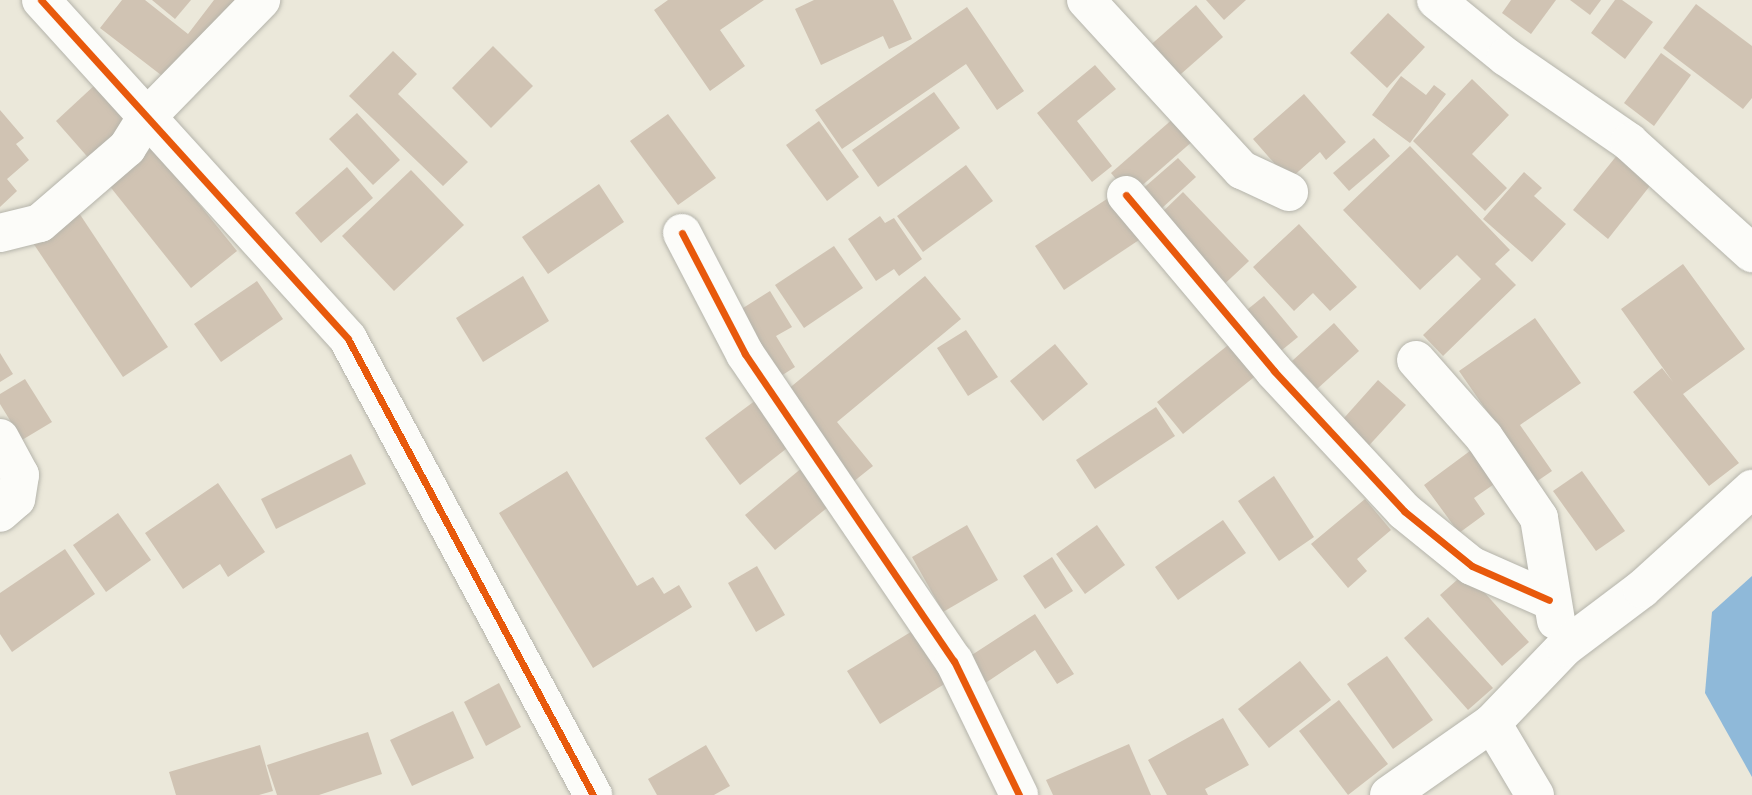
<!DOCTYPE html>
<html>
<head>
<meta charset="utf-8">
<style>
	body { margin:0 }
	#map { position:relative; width:1752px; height:795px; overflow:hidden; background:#ebe8da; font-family:"Patrick Hand",sans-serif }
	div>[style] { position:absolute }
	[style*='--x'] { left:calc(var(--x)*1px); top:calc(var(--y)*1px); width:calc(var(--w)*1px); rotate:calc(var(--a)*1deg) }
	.water>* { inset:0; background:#8fb9d9 }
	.building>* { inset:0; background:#d0c3b3 }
	.roads { filter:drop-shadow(0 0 2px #b5b4ab) drop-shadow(0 0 2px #b5b4ab) }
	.minor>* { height:38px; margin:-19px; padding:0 19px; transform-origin:19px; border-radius:19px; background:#fcfcf9 }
	.cycleway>* { height:7px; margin:-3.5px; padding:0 3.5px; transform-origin:3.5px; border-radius:3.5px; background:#e8590c }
	span { translate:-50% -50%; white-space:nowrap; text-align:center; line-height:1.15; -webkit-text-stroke:5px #fbf7ec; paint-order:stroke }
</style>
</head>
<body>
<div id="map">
	<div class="water">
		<i style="clip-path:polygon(1752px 576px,1752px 777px,1705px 693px,1712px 612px)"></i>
	</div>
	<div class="building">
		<i style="clip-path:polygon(122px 0,145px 0,188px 34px,214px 0,240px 0,174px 85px,100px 28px)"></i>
		<i style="clip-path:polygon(152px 0,191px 0,175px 19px)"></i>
		<i style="clip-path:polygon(668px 0,764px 0,720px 30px,745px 66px,710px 91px,654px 10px)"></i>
		<i style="clip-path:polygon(814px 0,893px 0,912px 39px,889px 49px,883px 36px,821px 65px,795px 9px)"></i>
		<i style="clip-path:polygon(1206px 0,1246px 0,1224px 20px)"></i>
		<i style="clip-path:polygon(1511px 0,1556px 0,1531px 34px,1502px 13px)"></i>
		<i style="clip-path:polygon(1570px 0,1601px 0,1590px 15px)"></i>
		<i style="clip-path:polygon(1615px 0,1622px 0,1653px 22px,1625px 59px,1591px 33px)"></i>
		<i style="clip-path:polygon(1696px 4px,1752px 46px,1752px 98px,1743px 109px,1663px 48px)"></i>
		<i style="clip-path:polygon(1196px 5px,1223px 37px,1173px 81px,1146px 49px)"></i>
		<i style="clip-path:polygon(967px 7px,1024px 91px,997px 110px,966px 64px,842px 149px,815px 110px)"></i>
		<i style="clip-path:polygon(1388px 13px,1425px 47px,1387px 88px,1350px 53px)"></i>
		<i style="clip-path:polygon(493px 46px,533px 86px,491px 128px,452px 88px)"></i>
		<i style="clip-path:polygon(393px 51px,417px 74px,398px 94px,468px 162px,443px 186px,349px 96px)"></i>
		<i style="clip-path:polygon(1661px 53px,1691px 75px,1654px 126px,1624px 103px)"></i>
		<i style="clip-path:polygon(1095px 65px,1116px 89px,1077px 121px,1112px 166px,1092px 182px,1037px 113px)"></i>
		<i style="clip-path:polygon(1401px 76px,1426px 95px,1434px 85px,1446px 94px,1410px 143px,1372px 115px)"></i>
		<i style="clip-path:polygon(1472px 79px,1509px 115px,1472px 154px,1507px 188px,1485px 211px,1413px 141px)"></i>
		<i style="clip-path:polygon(97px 83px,134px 124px,92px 162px,56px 121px)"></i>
		<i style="clip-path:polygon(934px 92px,960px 128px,878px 187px,852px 150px)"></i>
		<i style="clip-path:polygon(1304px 94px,1346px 142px,1326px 160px,1320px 152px,1289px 180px,1253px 139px)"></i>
		<i style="clip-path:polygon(0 110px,24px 138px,16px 144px,29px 160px,7px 179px,17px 191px,0 207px)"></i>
		<i style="clip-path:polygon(357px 113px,400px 160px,373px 185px,329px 139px)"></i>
		<i style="clip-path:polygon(668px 114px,716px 178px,678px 205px,630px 141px)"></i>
		<i style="clip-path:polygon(1175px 117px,1194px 140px,1130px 196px,1111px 173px)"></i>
		<i style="clip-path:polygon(819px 121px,859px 177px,827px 201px,786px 145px)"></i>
		<i style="clip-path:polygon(1374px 138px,1390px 156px,1349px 191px,1333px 173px)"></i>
		<i style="clip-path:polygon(1410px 146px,1510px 250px,1495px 264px,1516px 285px,1443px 356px,1423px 335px,1481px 279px,1457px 255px,1420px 290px,1343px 210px)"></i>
		<i style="clip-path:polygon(153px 147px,237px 251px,191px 288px,108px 184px)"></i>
		<i style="clip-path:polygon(1618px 154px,1653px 182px,1608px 239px,1573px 210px)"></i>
		<i style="clip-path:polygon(1178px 158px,1196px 177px,1150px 219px,1132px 198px)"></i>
		<i style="clip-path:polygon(966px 165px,993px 201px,923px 252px,897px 216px)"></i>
		<i style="clip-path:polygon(347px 167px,373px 198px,321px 243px,295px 213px)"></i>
		<i style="clip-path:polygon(411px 170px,464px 225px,394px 291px,342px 236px)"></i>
		<i style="clip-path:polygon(1524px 172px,1542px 188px,1534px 196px,1566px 224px,1532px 262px,1483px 219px)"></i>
		<i style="clip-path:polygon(599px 184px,624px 222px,548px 274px,522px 237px)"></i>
		<i style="clip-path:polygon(1183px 192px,1249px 261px,1216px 292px,1151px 223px)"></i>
		<i style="clip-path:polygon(1116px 193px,1145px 236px,1064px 290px,1035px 246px)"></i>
		<i style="clip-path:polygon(77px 210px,168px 347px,123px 377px,31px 240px)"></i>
		<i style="clip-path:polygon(880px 216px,885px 223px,894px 218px,922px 259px,899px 276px,894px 269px,876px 281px,848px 239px)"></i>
		<i style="clip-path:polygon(1299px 224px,1357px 287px,1330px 311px,1313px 293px,1294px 311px,1253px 267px)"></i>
		<i style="clip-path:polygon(834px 246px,863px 288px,804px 328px,775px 285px)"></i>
		<i style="clip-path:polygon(1683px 264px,1745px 349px,1683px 394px,1739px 463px,1709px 486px,1633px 392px,1662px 368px,1673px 382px,1621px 309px)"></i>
		<i style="clip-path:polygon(523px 276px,549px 321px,483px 362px,456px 318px)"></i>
		<i style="clip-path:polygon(925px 276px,961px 319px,837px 422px,873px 466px,853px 482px,781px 395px)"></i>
		<i style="clip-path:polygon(257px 281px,283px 319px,221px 362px,194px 324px)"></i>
		<i style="clip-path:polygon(770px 291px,792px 327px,776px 336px,795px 367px,773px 381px,732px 315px)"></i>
		<i style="clip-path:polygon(1264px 296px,1298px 337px,1271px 359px,1237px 318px)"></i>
		<i style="clip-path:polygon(1535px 318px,1581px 383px,1520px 425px,1552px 471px,1536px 482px,1459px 371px)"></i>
		<i style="clip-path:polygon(1334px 323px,1359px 351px,1317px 389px,1292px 361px)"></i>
		<i style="clip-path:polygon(966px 330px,998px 377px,968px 396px,937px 348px)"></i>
		<i style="clip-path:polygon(1232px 342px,1258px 374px,1183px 434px,1157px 402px)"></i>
		<i style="clip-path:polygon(1055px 344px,1088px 384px,1043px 421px,1010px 381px)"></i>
		<i style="clip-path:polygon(0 353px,13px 374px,0 382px)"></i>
		<i style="clip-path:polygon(25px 379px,52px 422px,22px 440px,0 404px,0 394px)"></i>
		<i style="clip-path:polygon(1378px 380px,1406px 405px,1364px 451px,1336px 427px)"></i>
		<i style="clip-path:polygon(756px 400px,791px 445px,740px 485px,705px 438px)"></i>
		<i style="clip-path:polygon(1156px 407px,1175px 436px,1095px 489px,1076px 460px)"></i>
		<i style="clip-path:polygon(1478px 445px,1503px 478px,1474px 498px,1485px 514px,1459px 533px,1424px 485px)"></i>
		<i style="clip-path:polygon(351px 454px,366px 484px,276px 529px,261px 499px)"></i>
		<i style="clip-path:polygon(803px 467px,833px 503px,775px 550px,745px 515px)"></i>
		<i style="clip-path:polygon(567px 471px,637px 586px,653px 577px,664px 594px,679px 585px,692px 607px,593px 668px,499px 513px)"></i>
		<i style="clip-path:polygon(1582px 471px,1625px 531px,1596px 551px,1553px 491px)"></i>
		<i style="clip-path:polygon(1274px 476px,1314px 537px,1279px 561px,1238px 501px)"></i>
		<i style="clip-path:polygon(218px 483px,265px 552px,228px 577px,220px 564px,183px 589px,145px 533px)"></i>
		<i style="clip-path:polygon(1365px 499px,1391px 530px,1357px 559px,1367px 571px,1348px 588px,1311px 544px)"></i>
		<i style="clip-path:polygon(118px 513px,151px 560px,106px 592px,73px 545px)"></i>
		<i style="clip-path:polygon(1223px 520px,1246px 553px,1178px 600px,1155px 567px)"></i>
		<i style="clip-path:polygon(967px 525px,998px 580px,943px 612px,912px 557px)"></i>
		<i style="clip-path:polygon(1097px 525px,1125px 565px,1085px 594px,1056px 554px)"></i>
		<i style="clip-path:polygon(65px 549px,95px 594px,12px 652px,0 634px,0 593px)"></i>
		<i style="clip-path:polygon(1052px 557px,1073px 591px,1045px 609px,1023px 576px)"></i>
		<i style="clip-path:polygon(757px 566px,785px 615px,756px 632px,728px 583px)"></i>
		<i style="clip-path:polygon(1466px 572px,1529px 642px,1502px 666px,1440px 595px)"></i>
		<i style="clip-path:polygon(1035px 614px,1074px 674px,1057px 684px,1035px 650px,978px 688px,961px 662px)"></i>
		<i style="clip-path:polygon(1428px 617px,1493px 688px,1468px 710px,1404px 638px)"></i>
		<i style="clip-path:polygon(914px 630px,946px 683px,880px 724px,847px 671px)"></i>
		<i style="clip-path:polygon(1387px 656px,1433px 720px,1393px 749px,1347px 684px)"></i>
		<i style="clip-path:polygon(1300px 661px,1331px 700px,1269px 748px,1238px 709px)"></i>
		<i style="clip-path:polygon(499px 683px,521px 727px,486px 746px,464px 702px)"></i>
		<i style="clip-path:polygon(1339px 700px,1388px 764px,1348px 795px,1299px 731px)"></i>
		<i style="clip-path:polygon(453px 711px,474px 758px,412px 786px,390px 740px)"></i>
		<i style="clip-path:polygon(1223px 718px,1249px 765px,1205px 789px,1208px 795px,1167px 795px,1148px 760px)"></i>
		<i style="clip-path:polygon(368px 732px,382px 774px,319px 795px,277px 795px,267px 765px)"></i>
		<i style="clip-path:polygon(1129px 744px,1151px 795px,1053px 795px,1046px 780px)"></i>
		<i style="clip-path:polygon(260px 745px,273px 791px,259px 795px,176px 795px,169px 772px)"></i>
		<i style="clip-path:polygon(706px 745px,730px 786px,714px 795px,657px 795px,648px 779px)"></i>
	</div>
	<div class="roads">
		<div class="minor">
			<i style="--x:41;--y:0;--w:457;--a:47.8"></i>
			<i style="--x:348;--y:339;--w:518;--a:61.75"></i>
			<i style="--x:1086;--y:0;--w:231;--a:47.5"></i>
			<i style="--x:1242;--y:170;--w:52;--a:25.1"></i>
			<i style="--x:1436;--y:0;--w:90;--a:39.2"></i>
			<i style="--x:1506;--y:57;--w:150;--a:34.6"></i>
			<i style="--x:1629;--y:142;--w:166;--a:42.1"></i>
			<i style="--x:1126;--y:195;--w:230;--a:49.9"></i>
			<i style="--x:1274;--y:371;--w:191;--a:47.1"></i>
			<i style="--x:1404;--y:511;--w:87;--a:39"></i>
			<i style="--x:1472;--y:566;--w:84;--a:23.8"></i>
			<i style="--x:0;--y:233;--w:41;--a:-14"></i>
			<i style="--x:40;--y:223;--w:115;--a:-40.8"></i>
			<i style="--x:127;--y:148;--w:36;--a:-58"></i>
			<i style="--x:146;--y:118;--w:165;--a:-45.7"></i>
			<i style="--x:682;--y:233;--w:136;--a:62.5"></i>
			<i style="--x:745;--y:354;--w:371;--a:55.8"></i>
			<i style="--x:954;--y:661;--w:149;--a:64.1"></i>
			<i style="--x:1416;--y:360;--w:103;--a:48.6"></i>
			<i style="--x:1484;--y:437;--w:98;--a:55.8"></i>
			<i style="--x:1539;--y:518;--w:104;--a:80.6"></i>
			<i style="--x:0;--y:438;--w:42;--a:61.6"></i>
			<i style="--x:20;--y:475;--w:24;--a:99"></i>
			<i style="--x:16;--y:499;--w:21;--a:139"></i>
			<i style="--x:1492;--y:723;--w:84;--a:59.2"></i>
			<i style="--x:1389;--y:795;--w:126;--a:-35"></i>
			<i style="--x:1492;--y:723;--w:105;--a:-46.2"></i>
			<i style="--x:1565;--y:647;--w:96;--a:-37"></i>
			<i style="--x:1642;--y:589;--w:149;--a:-42.3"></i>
		</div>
	</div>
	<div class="cycleway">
		<i style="--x:41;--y:0;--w:457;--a:47.8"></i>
		<i style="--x:348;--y:339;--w:518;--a:61.75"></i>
		<i style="--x:1126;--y:195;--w:230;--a:49.9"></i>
		<i style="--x:1274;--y:371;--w:191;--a:47.1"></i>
		<i style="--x:1404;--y:511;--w:87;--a:39"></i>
		<i style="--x:1472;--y:566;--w:84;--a:23.8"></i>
		<i style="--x:682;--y:233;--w:136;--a:62.5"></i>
		<i style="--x:745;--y:354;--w:371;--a:55.8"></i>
		<i style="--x:954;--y:661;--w:149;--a:64.1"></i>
	</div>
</div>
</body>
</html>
